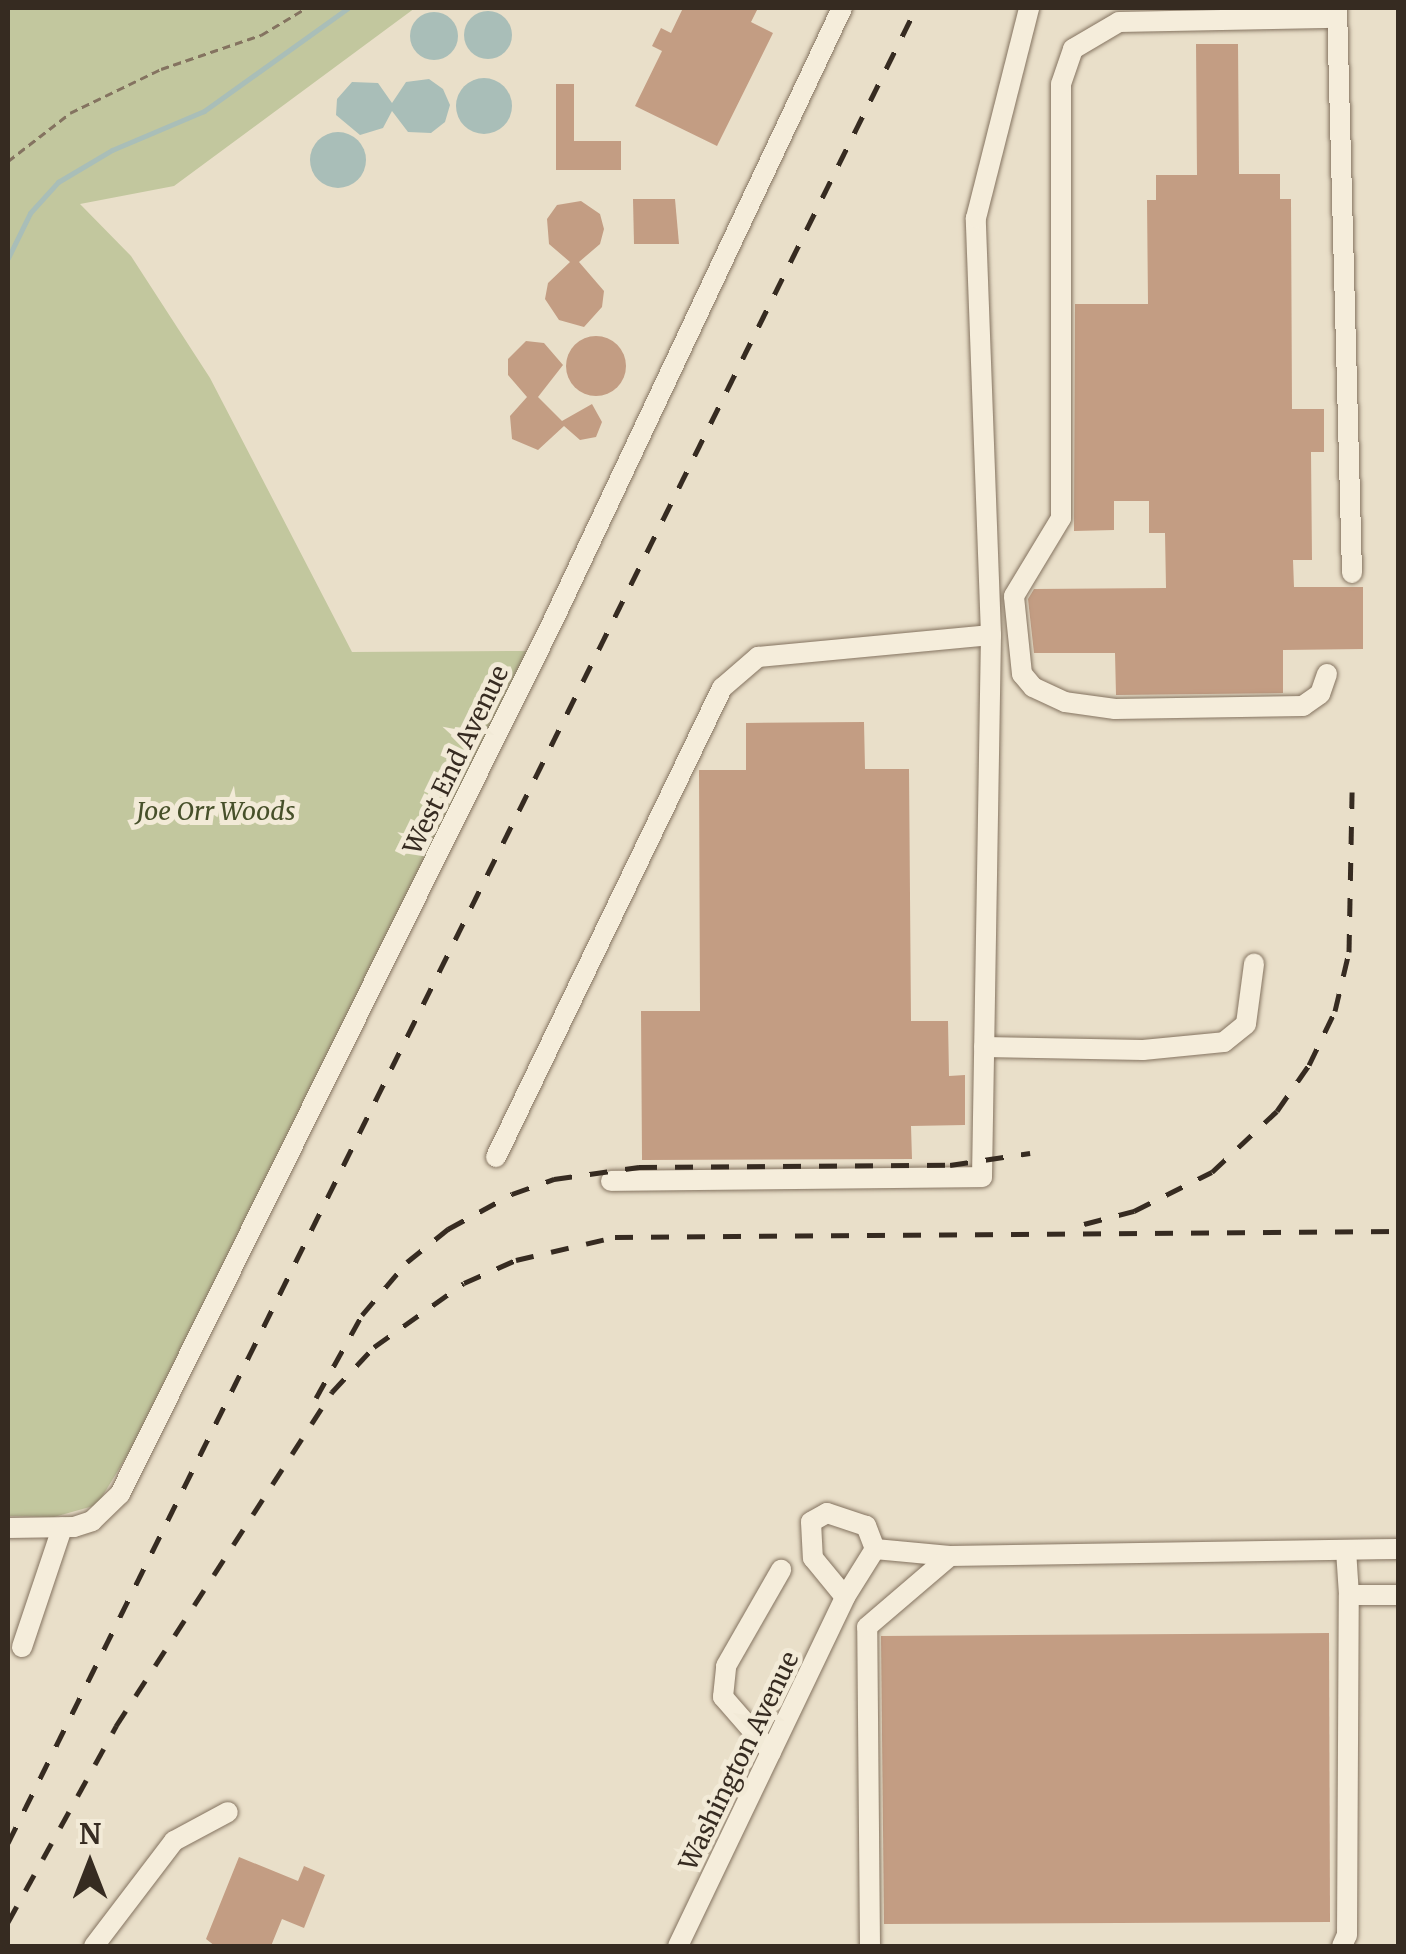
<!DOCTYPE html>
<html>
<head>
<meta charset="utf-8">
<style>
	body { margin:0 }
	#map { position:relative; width:1406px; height:1954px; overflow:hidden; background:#e9dfc9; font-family:Merriweather,serif }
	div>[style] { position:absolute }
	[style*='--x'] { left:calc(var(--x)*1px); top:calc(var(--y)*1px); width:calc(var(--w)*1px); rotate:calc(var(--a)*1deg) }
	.green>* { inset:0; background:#c2c79e }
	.water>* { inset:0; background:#a9beb8 }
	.round { border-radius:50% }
	.stream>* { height:5px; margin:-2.5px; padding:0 2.5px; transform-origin:2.5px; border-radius:2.5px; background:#a9beb8 }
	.building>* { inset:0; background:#c39d83 }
	.path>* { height:2.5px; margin-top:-1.25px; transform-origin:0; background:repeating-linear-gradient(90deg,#847360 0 8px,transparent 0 13px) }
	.roads { filter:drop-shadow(0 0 2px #847360) drop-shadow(0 0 2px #847360) }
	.minor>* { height:20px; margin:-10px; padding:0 10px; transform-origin:10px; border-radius:10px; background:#f5eddb }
	.rail>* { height:5px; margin-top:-2.5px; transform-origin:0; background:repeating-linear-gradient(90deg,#362b21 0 18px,transparent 0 36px) }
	span { translate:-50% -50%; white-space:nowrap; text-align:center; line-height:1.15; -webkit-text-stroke:10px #f2ead7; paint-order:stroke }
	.street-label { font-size:25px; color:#362b21 }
	.park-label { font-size:25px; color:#47502a; font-style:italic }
	.frame { position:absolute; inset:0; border:10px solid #362b21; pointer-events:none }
	.north { position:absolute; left:40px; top:1814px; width:100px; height:100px; -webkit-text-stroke:8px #f2ead7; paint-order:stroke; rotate:0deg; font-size:28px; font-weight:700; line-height:40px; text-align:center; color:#362b21 }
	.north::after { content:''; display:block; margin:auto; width:35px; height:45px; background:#362b21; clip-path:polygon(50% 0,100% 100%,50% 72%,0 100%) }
</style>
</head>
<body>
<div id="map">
	<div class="green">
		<i style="clip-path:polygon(8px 8px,415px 8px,174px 186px,80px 204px,131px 256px,210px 378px,352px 652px,528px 651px,130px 1451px,97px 1505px,54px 1517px,8px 1516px)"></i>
	</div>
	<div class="water">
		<i class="round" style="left:464px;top:11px;width:48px;height:48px"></i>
		<i class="round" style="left:410px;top:12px;width:48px;height:48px"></i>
		<i class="round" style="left:456px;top:78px;width:56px;height:56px"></i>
		<i style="clip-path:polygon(429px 79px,443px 89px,450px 105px,445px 122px,431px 133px,408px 132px,392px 111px,383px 128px,360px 135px,336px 115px,337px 99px,352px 82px,378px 83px,392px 103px,406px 82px)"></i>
		<i class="round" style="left:310px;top:132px;width:56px;height:56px"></i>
	</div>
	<div class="stream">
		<i style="--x:8;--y:258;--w:50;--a:-63.9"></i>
		<i style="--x:30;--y:213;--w:42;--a:-47.9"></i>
		<i style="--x:58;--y:182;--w:63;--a:-30.7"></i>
		<i style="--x:112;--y:150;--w:100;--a:-23"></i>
		<i style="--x:204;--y:111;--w:177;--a:-35.6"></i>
	</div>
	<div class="building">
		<i style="clip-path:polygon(683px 8px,758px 8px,751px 22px,773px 33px,717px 146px,635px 106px,662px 51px,652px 46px,661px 28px,671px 33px)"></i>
		<i style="clip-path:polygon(1196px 44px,1238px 44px,1239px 174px,1280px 174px,1280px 199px,1291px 199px,1292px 409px,1324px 409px,1324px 452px,1311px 452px,1312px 560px,1293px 560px,1294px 587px,1363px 587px,1363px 649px,1283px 650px,1283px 693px,1116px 695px,1115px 653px,1034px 653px,1028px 599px,1034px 589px,1166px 588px,1165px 533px,1149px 533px,1149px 501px,1114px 501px,1114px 530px,1074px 531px,1075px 304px,1148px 304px,1147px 200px,1156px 200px,1156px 175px,1197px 175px)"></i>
		<i style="clip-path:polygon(556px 84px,574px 84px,574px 141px,621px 141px,621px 170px,556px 170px)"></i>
		<i style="clip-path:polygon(633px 199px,675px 199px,679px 244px,634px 244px)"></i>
		<i style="clip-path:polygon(581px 201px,600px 214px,604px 229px,600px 244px,579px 262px,604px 291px,602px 307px,584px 327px,559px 320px,545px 299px,548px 283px,570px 262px,549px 244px,547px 219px,557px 205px)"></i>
		<i class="round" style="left:566px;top:336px;width:60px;height:60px"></i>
		<i style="clip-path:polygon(526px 341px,544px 343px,563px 365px,538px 397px,562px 421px,592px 404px,602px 422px,596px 437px,580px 440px,564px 426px,538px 450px,512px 439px,510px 416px,527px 397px,508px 375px,508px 359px)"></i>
		<i style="clip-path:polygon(864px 722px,865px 769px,909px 769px,911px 1021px,948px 1021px,949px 1076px,965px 1075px,965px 1125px,911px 1126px,912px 1159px,642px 1160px,641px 1011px,700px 1011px,699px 770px,746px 770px,746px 723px)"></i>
		<i style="clip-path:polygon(1329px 1633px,1330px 1922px,884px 1924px,881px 1636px)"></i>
		<i style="clip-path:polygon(239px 1857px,298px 1881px,304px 1866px,325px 1875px,304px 1928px,282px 1919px,271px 1946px,215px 1946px,206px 1939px)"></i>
	</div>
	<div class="path">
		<i style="--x:8;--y:161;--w:78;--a:-37.7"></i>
		<i style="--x:70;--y:113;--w:101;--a:-25.8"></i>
		<i style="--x:161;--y:69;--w:106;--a:-18.8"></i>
		<i style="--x:261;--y:35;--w:52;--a:-31"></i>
	</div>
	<div class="roads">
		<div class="minor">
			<i style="--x:1337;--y:8;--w:565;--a:88.48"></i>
			<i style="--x:1327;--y:674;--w:21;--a:109"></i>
			<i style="--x:1320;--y:694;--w:21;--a:145"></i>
			<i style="--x:1303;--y:706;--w:188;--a:179.1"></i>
			<i style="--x:1115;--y:709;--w:50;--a:-172"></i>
			<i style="--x:1065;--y:702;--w:35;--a:-155"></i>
			<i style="--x:1033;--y:687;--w:17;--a:-130"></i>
			<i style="--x:1022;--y:674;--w:78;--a:-95.9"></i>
			<i style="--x:1014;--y:596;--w:91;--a:-58.9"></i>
			<i style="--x:1061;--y:518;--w:434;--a:-90"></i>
			<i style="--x:1061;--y:84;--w:37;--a:-71"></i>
			<i style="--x:1073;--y:49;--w:53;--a:-30.4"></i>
			<i style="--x:1119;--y:22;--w:218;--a:-1.1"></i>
			<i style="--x:984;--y:1047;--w:159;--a:1.1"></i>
			<i style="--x:1143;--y:1050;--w:81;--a:-5.6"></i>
			<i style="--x:1224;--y:1042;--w:28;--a:-39"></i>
			<i style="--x:1246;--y:1024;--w:61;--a:-82.4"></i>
			<i style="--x:496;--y:1157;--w:521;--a:-64.27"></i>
			<i style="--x:722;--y:688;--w:48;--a:-40.7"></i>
			<i style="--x:758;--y:657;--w:234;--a:-5.4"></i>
			<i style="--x:611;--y:1181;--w:371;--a:-0.6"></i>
			<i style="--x:982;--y:1177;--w:542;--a:-89.05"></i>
			<i style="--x:991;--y:635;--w:417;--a:-92.1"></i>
			<i style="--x:976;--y:218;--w:217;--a:-75.8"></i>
			<i style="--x:8;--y:1528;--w:66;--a:-0.9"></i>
			<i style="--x:74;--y:1527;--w:19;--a:-18"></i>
			<i style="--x:92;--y:1521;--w:39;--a:-44"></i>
			<i style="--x:120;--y:1494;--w:972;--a:-63.62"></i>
			<i style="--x:552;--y:623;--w:680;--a:-64.75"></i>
			<i style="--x:875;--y:1549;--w:75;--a:5.3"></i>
			<i style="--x:950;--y:1556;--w:448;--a:-0.9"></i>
			<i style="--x:1346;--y:1550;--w:45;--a:86.2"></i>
			<i style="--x:1349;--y:1595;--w:49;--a:0"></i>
			<i style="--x:22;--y:1647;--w:126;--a:-71.4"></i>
			<i style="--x:771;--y:1752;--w:73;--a:-131.1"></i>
			<i style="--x:723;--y:1697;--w:31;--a:-84"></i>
			<i style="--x:726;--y:1666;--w:111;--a:-60.2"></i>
			<i style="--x:94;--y:1946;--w:132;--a:-52.7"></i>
			<i style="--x:174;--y:1841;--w:61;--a:-28.2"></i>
			<i style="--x:678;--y:1946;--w:387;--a:-64.4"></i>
			<i style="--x:845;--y:1597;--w:57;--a:-58"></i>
			<i style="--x:875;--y:1549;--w:25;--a:-111"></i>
			<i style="--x:866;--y:1526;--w:41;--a:-161.6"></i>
			<i style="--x:827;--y:1513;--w:18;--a:151"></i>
			<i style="--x:811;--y:1522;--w:36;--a:87"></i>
			<i style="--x:813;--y:1558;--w:50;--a:50.6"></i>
			<i style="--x:870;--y:1946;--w:319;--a:-90.5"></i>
			<i style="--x:867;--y:1627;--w:109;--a:-40.5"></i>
			<i style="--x:1342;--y:1946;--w:12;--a:-66"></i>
			<i style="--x:1347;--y:1935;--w:340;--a:-89.7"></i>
		</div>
	</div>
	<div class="rail">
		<i style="--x:1084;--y:1224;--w:52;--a:-14.6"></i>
		<i style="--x:1134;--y:1211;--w:87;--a:-26.6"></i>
		<i style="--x:1212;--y:1172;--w:89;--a:-43.2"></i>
		<i style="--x:1277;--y:1111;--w:56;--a:-55.2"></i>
		<i style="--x:1309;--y:1065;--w:60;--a:-64.3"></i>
		<i style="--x:1335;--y:1011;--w:61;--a:-76.7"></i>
		<i style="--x:1349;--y:952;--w:160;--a:-88.9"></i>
		<i style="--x:316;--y:1398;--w:95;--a:-61"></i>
		<i style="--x:362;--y:1315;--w:70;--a:-49.7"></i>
		<i style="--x:407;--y:1262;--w:53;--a:-38.8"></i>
		<i style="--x:448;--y:1229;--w:73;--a:-28.7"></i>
		<i style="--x:512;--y:1194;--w:45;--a:-19.7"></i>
		<i style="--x:554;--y:1179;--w:86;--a:-8"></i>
		<i style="--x:639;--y:1167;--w:311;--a:-0.4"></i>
		<i style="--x:950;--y:1165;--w:81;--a:-8.5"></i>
		<i style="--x:8;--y:1843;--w:2047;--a:-63.67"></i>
		<i style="--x:8;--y:1922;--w:224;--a:-61.1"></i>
		<i style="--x:116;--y:1726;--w:398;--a:-57.1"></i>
		<i style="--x:332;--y:1392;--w:62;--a:-47"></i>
		<i style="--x:374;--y:1347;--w:110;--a:-35.4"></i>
		<i style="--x:464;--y:1283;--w:57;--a:-23.9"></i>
		<i style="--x:516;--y:1260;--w:102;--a:-13.1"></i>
		<i style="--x:615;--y:1237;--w:783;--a:-0.44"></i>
	</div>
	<div class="street-label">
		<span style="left:456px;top:760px;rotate:-64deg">West End Avenue</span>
		<span style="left:739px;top:1761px;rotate:-64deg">Washington Avenue</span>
	</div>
	<div class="park-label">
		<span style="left:216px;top:811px">Joe Orr Woods</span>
	</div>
	<div class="frame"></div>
	<div class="north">N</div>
</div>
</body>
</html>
